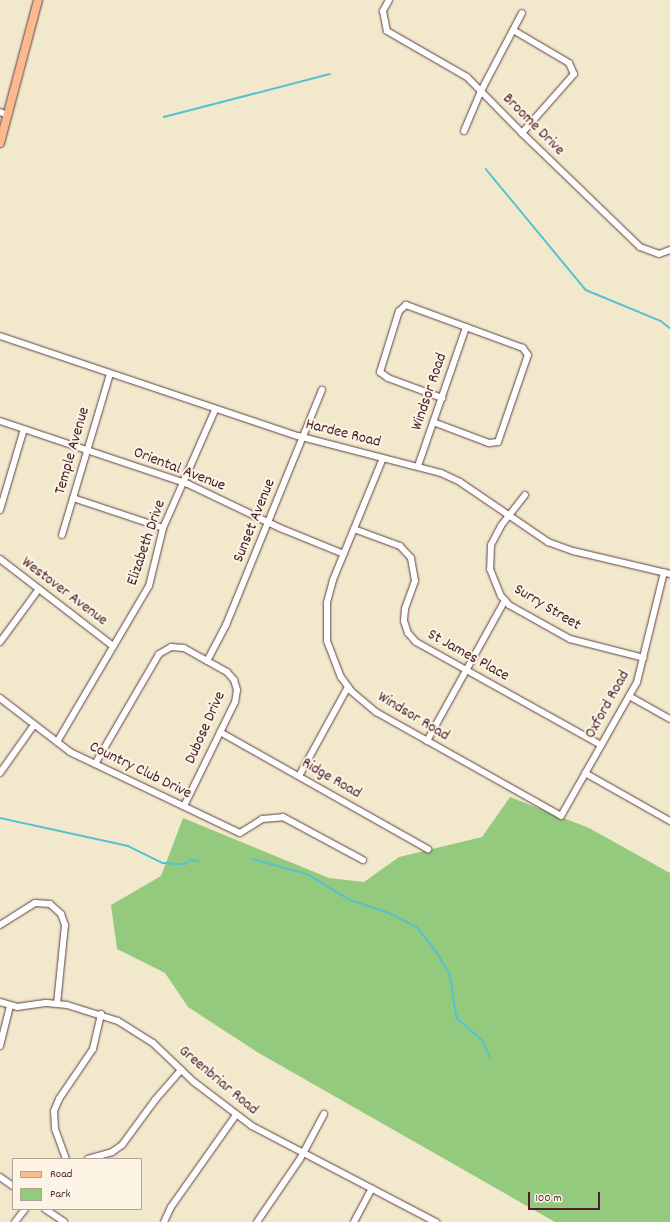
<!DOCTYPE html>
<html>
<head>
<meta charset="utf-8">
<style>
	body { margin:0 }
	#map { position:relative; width:670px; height:1222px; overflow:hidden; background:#f2e9cd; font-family:Dekko,sans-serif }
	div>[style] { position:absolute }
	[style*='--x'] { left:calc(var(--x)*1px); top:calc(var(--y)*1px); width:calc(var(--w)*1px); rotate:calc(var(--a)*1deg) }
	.green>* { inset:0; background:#93ca7d }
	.stream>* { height:1.5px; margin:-0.75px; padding:0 0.75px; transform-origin:0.75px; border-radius:0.75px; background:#56c1d1 }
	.roads { filter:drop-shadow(0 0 1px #633d43) drop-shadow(0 0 1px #633d43) }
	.minor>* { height:6px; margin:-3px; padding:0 3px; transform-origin:3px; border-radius:3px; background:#fff }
	.major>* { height:8px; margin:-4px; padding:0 4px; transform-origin:4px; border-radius:4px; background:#fbba8d }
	span { translate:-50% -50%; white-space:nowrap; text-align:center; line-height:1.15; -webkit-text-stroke:4px #fcf5e5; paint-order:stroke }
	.street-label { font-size:16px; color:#4a1f2b }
	.legend { position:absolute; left:12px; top:1158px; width:130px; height:52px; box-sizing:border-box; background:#fcf5e5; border:1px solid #b59f9b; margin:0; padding:5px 7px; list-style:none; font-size:12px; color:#4a1f2b }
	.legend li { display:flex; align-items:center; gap:8px; height:20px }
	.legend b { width:20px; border:1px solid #b59f9b }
	.scale { position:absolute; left:528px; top:1192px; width:72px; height:18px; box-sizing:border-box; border:2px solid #4a1f2b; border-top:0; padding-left:5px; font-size:12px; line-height:14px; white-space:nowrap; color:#4a1f2b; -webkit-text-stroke:3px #fcf5e5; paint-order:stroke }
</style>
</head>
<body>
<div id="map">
	<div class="green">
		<i style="clip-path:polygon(510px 797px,589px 828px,670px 873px,670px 1222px,555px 1222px,257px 1052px,188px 1007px,165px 973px,117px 949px,111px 905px,161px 876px,183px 818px,329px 878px,364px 882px,399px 857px,482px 837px)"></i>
	</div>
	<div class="stream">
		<i style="--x:164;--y:117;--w:171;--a:-14.5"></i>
		<i style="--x:486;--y:169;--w:157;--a:50.4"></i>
		<i style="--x:586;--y:290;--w:81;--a:22.5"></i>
		<i style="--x:661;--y:321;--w:11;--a:38"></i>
		<i style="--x:0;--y:818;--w:131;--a:12.3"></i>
		<i style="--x:128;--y:846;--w:39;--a:26"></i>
		<i style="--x:163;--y:863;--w:22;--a:3"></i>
		<i style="--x:185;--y:864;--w:7;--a:-34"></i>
		<i style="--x:191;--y:860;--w:7;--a:8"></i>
		<i style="--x:253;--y:859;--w:56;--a:15.5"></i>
		<i style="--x:307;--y:874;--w:50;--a:31.2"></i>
		<i style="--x:350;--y:900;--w:39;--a:18"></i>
		<i style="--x:387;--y:912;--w:34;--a:27"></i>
		<i style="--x:417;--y:927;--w:31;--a:52"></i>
		<i style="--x:436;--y:951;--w:27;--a:59"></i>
		<i style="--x:450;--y:974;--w:45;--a:81"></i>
		<i style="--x:457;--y:1018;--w:35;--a:41"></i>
		<i style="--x:483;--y:1041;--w:17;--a:66"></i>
	</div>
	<div class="roads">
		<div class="minor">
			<i style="--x:389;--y:0;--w:13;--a:119"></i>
			<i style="--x:383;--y:11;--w:20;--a:79"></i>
			<i style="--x:387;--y:31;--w:92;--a:29.9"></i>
			<i style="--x:467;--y:77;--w:78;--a:45.5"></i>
			<i style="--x:522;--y:133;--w:164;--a:44"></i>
			<i style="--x:640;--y:247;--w:20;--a:20"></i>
			<i style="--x:659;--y:254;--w:12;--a:-20"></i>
			<i style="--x:513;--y:30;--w:65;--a:30.5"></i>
			<i style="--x:569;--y:63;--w:12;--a:66"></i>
			<i style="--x:574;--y:74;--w:79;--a:131.4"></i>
			<i style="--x:0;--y:112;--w:9;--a:21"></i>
			<i style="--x:464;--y:131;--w:43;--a:-67"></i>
			<i style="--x:481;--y:91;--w:88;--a:-62.3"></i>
			<i style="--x:0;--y:336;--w:314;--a:18.6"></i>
			<i style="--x:298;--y:436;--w:148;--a:14.5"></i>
			<i style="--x:441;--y:473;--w:21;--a:25"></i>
			<i style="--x:460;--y:482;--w:107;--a:34.3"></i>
			<i style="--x:548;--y:542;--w:27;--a:20"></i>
			<i style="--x:573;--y:551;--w:100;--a:13.3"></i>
			<i style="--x:0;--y:421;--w:198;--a:18.5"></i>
			<i style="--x:188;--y:484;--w:102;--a:25.6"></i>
			<i style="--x:280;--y:528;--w:69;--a:22.1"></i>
			<i style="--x:433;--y:422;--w:60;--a:20.6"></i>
			<i style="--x:489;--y:443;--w:9;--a:-6"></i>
			<i style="--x:498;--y:442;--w:92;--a:-71"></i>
			<i style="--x:528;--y:355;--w:9;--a:-126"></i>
			<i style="--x:523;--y:348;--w:125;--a:-159.8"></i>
			<i style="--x:406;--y:305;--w:9;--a:139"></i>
			<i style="--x:399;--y:311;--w:64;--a:107.3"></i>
			<i style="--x:380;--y:372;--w:10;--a:37"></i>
			<i style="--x:388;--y:378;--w:58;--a:20.3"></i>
			<i style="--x:383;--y:458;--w:132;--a:112.3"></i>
			<i style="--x:333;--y:580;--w:24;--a:105"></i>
			<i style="--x:327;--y:603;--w:38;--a:90"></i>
			<i style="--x:327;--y:641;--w:39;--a:69"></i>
			<i style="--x:341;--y:677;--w:17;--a:54"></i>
			<i style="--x:351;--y:691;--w:33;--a:40"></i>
			<i style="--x:376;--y:712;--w:212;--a:29.3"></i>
			<i style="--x:561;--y:816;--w:154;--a:-60.4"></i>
			<i style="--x:637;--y:682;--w:113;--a:-76.2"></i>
			<i style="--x:418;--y:466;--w:147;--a:-70.9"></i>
			<i style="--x:525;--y:495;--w:39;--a:128"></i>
			<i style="--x:501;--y:526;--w:21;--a:118"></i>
			<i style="--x:491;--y:545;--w:24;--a:92"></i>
			<i style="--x:490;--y:569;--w:29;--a:68"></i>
			<i style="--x:501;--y:596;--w:12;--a:48"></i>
			<i style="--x:509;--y:605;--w:70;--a:29.1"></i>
			<i style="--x:570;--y:639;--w:76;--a:14.4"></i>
			<i style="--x:73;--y:498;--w:95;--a:18.4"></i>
			<i style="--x:0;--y:510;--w:84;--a:-73.5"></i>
			<i style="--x:354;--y:529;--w:49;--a:20.3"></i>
			<i style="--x:400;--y:546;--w:16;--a:47"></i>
			<i style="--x:411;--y:558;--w:23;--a:80"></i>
			<i style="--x:415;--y:581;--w:30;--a:110"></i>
			<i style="--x:405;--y:609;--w:12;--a:95"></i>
			<i style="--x:404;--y:621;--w:13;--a:72"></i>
			<i style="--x:408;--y:633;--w:12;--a:48"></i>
			<i style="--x:416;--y:642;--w:212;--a:29.1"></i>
			<i style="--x:62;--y:535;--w:168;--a:-73.4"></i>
			<i style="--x:0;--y:559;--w:143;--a:37.6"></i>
			<i style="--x:0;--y:642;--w:66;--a:-53.7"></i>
			<i style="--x:207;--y:661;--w:41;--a:-62.2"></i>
			<i style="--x:226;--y:625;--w:254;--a:-67.8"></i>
			<i style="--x:629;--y:696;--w:47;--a:29.3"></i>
			<i style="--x:0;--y:698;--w:88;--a:37.6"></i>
			<i style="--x:70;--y:752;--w:188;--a:25.5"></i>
			<i style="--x:240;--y:833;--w:26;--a:-32"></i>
			<i style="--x:262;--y:819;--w:21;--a:-5"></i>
			<i style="--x:283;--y:817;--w:91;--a:28.3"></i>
			<i style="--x:220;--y:732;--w:239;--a:29.4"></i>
			<i style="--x:427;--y:741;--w:161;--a:-61"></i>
			<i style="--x:57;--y:742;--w:181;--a:-59.5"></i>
			<i style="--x:149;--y:586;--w:60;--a:-76.4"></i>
			<i style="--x:163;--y:528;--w:129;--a:-66.2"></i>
			<i style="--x:95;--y:764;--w:127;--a:-59.8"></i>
			<i style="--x:159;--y:654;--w:14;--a:-30"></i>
			<i style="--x:171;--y:647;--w:13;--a:4"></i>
			<i style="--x:184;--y:648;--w:49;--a:29.2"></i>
			<i style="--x:227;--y:672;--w:11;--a:49"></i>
			<i style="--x:234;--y:680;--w:10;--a:73"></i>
			<i style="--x:237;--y:690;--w:12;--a:99"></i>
			<i style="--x:235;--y:702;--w:116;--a:116.1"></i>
			<i style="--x:0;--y:773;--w:59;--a:-54.7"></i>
			<i style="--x:585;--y:773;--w:98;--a:29.5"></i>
			<i style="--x:299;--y:776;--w:102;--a:-61.2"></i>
			<i style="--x:0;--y:925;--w:41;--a:-32.2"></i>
			<i style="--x:35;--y:903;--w:15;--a:4"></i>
			<i style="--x:50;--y:904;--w:15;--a:42"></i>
			<i style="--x:61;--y:914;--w:12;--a:70"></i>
			<i style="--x:65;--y:925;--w:79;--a:95.8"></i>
			<i style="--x:0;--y:1002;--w:18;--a:16"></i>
			<i style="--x:17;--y:1007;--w:30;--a:-8"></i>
			<i style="--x:47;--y:1003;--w:20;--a:6"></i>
			<i style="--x:67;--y:1005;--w:53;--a:17.4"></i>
			<i style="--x:118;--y:1021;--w:41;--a:32.2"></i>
			<i style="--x:153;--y:1043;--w:57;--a:43.6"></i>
			<i style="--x:194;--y:1082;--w:73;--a:37.2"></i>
			<i style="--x:252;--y:1126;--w:208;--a:27.6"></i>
			<i style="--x:0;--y:1046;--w:41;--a:-76"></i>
			<i style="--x:66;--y:1159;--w:32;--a:-110"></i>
			<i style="--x:55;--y:1129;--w:18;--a:-93"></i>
			<i style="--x:54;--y:1111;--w:13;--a:-67"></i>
			<i style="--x:59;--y:1099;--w:60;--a:-55.8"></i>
			<i style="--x:93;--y:1049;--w:36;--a:-77"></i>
			<i style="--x:88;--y:1159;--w:25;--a:-16"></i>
			<i style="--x:112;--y:1152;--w:12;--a:-35"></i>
			<i style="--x:122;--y:1145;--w:56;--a:-53.7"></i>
			<i style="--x:155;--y:1100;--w:40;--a:-49"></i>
			<i style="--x:0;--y:1177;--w:16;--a:35"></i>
			<i style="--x:45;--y:1209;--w:23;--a:34"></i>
			<i style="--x:15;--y:1222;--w:16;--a:-52"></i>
			<i style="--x:164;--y:1222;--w:17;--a:-65"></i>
			<i style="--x:171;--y:1207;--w:113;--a:-54.8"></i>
			<i style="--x:257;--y:1222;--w:76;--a:-55.7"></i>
			<i style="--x:300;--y:1159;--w:51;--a:-61.9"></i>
			<i style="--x:354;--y:1222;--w:38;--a:-62"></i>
		</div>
		<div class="major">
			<i style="--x:0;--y:143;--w:148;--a:-75.1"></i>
		</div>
	</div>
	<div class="street-label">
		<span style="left:533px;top:125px;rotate:45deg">Broome Drive</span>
		<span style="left:430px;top:392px;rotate:-71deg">Windsor Road</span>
		<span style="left:343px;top:434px;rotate:14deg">Hardee Road</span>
		<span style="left:73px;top:451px;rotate:-74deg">Temple Avenue</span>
		<span style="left:179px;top:470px;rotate:21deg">Oriental Avenue</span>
		<span style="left:255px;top:521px;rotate:-68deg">Sunset Avenue</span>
		<span style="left:147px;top:543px;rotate:-71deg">Elizabeth Drive</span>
		<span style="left:64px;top:592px;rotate:37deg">Westover Avenue</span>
		<span style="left:547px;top:608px;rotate:31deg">Surry Street</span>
		<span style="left:468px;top:656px;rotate:29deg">St James Place</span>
		<span style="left:608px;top:705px;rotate:-61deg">Oxford Road</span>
		<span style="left:413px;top:717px;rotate:31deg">Windsor Road</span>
		<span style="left:206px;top:728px;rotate:-66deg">Dubose Drive</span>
		<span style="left:140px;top:771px;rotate:26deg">Country Club Drive</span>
		<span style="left:331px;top:779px;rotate:30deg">Ridge Road</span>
		<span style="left:218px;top:1081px;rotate:40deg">Greenbriar Road</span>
	</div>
	<ul class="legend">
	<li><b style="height:5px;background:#fbba8d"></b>Road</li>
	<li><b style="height:11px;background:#93ca7d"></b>Park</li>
	</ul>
	<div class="scale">100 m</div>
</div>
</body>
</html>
